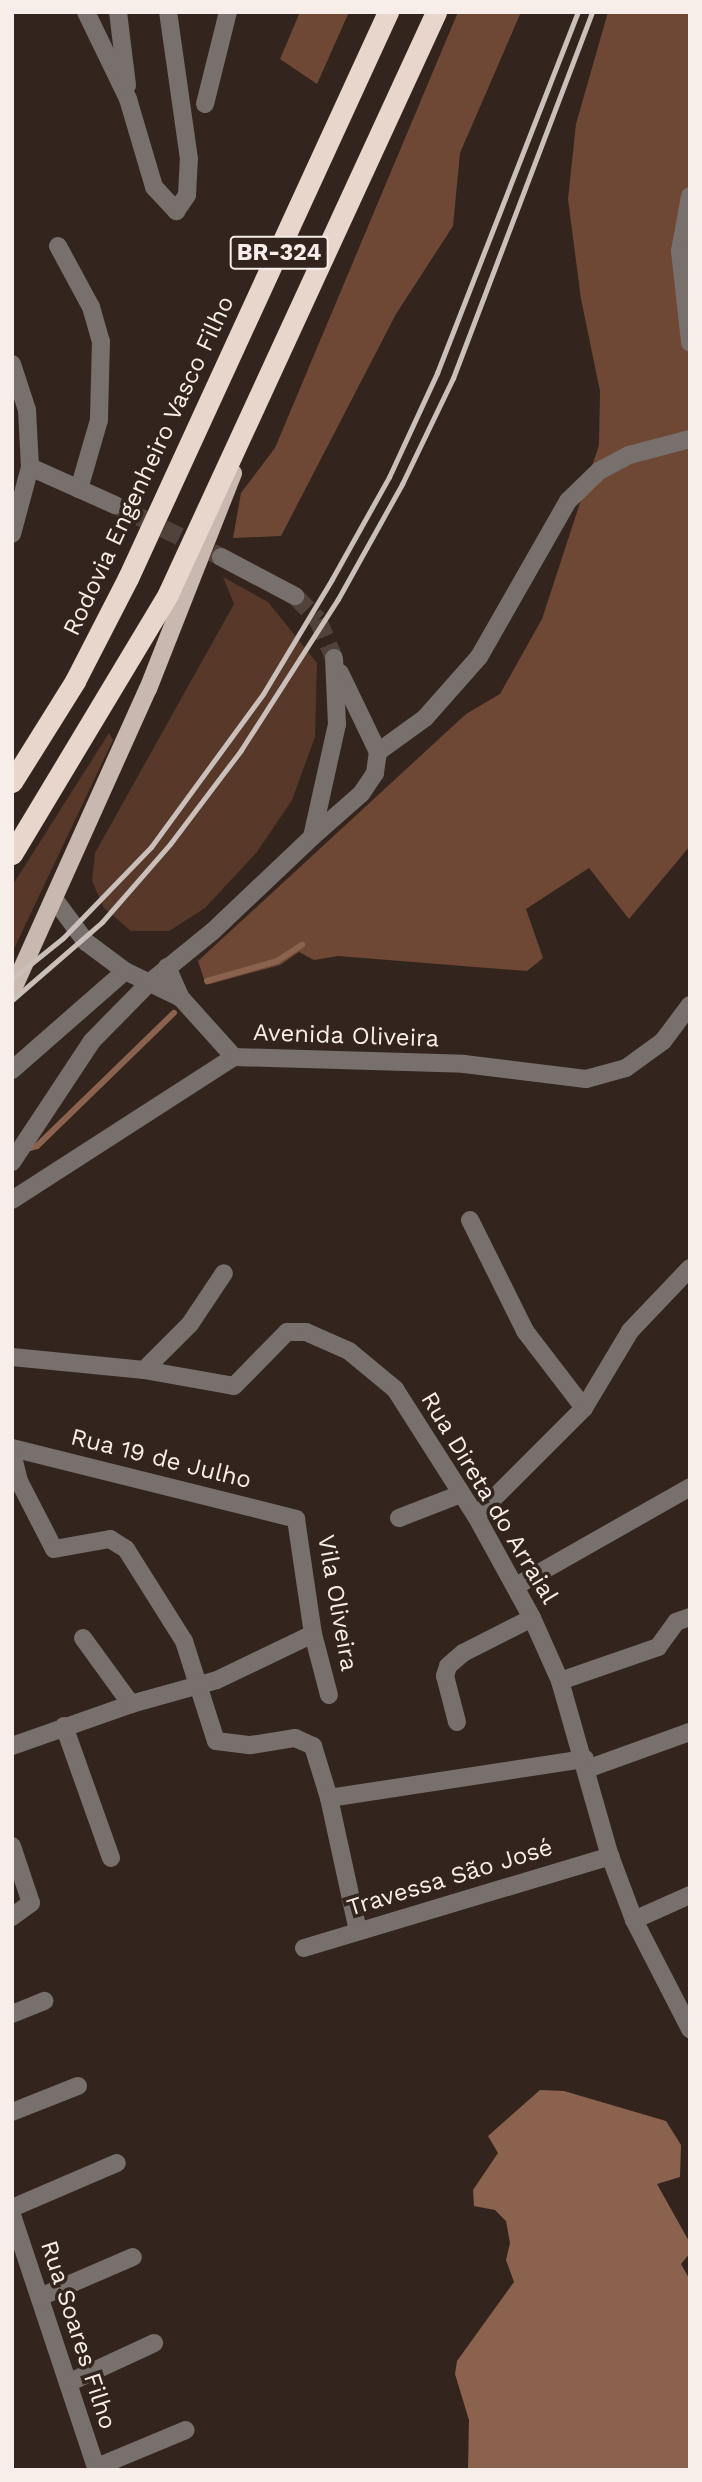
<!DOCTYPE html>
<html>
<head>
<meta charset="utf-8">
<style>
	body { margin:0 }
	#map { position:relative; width:702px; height:2482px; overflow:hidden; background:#33251e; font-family:"Work Sans",sans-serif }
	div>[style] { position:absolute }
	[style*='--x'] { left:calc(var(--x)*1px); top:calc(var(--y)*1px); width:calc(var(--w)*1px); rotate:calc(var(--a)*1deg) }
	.green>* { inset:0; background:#573829 }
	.forest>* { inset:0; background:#6f4835 }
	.water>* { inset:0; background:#8b624e }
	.stream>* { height:6px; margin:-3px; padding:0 3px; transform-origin:3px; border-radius:3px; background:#8b624e }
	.minor-tunnel>* { height:18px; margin-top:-9px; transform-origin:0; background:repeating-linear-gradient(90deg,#51433c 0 18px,transparent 0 27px) }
	.minor>* { height:18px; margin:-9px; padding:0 9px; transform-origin:9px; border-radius:9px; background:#78706c }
	.major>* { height:18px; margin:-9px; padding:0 9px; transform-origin:9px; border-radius:9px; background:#c8b8b0 }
	.highway>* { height:21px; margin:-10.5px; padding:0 10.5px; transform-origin:10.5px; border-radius:10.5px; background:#e8d5cb }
	.rail>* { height:5px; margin:-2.5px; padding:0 2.5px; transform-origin:2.5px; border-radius:2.5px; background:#cabfba }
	span { translate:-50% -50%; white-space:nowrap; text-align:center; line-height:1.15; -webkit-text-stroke:7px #33251e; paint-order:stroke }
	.shield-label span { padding:2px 5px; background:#33251e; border:2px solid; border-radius:5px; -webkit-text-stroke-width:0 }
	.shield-label { font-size:23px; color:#f8eee9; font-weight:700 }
	.street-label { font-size:24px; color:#f8eee9 }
	.frame { position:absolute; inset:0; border:14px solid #f8eee9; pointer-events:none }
</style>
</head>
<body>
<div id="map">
	<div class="green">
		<i style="clip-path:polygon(223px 577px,268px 602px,317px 663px,315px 737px,292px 800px,257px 852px,205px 908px,169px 931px,131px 931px,104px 908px,92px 881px,95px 853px,234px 604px)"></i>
		<i style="clip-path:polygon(109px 733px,113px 740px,12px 953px,12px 886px)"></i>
	</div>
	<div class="forest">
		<i style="clip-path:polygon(300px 12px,349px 12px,317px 84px,280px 59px)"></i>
		<i style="clip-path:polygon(458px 12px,521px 12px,460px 153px,453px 226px,396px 314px,281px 536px,233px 538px,241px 493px,275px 448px)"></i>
		<i style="clip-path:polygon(608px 12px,690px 12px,690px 846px,629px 919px,589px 868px,526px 909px,543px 958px,527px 971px,338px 956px,314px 960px,299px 952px,280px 965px,206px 985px,198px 961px,466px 714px,500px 694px,542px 619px,599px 445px,600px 391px,581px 299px,568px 199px,576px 124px)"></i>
	</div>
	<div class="water">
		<i style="clip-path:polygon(540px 2090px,564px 2091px,666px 2121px,681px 2145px,680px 2177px,657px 2184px,690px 2243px,690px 2253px,681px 2264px,690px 2280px,690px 2470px,468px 2470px,469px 2420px,455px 2374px,457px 2361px,514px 2282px,506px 2260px,510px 2243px,506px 2221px,495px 2210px,474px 2206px,473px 2190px,498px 2153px,488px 2136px)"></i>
	</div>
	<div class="stream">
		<i style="--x:207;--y:981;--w:73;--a:-15.9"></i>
		<i style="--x:277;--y:961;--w:30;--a:-33"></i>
		<i style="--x:27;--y:1149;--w:10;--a:-17"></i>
		<i style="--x:37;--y:1146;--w:191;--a:-44.2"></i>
	</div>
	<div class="minor-tunnel">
		<i style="--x:115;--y:505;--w:118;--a:26.1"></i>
		<i style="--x:295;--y:596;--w:33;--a:46"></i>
		<i style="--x:318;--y:620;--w:41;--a:67.2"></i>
	</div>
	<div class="minor">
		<i style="--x:86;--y:12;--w:97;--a:64.2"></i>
		<i style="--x:128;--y:99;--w:92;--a:73.5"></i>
		<i style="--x:154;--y:187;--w:33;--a:47"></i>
		<i style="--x:176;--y:211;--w:19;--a:-55"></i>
		<i style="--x:187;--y:195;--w:36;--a:-87"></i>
		<i style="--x:189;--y:159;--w:148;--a:-98.1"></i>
		<i style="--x:118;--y:12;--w:74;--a:83"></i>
		<i style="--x:205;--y:104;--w:95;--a:-76"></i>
		<i style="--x:690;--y:196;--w:56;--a:100.3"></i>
		<i style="--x:680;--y:251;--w:92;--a:83.7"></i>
		<i style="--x:58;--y:246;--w:69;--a:61.6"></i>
		<i style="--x:91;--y:307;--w:35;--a:74"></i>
		<i style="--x:101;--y:341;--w:79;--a:91.5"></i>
		<i style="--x:99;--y:420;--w:72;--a:106.2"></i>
		<i style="--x:12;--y:364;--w:48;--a:71.9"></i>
		<i style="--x:27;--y:410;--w:57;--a:87"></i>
		<i style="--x:30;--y:467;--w:69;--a:105"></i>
		<i style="--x:30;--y:467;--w:93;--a:24.1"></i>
		<i style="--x:221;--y:557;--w:84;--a:27.8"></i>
		<i style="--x:378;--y:752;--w:58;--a:-35.9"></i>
		<i style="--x:425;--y:718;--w:81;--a:-48.5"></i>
		<i style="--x:479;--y:657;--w:180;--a:-60.3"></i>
		<i style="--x:568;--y:501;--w:43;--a:-44.1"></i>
		<i style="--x:599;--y:471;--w:34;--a:-28"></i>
		<i style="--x:629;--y:455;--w:63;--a:-14.7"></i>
		<i style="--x:312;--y:837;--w:65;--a:-41.3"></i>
		<i style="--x:361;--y:794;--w:25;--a:-56"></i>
		<i style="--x:375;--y:773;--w:21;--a:-82"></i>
		<i style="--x:378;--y:752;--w:88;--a:-115.7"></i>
		<i style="--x:55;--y:900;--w:52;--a:53.6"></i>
		<i style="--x:86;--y:942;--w:49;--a:36.6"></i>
		<i style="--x:125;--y:971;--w:62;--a:25.7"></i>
		<i style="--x:167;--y:967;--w:34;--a:66"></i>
		<i style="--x:181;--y:998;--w:79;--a:48.1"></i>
		<i style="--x:12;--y:1070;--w:150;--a:-41.2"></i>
		<i style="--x:12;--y:1162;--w:145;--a:-56.5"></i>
		<i style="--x:92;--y:1041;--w:81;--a:-45.5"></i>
		<i style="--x:149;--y:983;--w:82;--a:-39.1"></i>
		<i style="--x:213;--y:931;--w:137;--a:-43.5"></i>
		<i style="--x:312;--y:837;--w:116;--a:-77.5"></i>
		<i style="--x:337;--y:724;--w:66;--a:-92.6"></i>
		<i style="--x:12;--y:1200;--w:264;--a:-32.8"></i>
		<i style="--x:234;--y:1057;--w:230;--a:1.7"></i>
		<i style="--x:464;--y:1064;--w:123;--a:7"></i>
		<i style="--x:586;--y:1079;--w:41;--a:-15.4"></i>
		<i style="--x:626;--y:1068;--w:46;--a:-36.1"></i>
		<i style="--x:663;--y:1041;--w:45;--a:-53.1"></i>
		<i style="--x:470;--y:1220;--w:124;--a:63.6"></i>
		<i style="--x:525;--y:1331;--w:97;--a:52.5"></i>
		<i style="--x:12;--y:1357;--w:133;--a:5.6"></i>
		<i style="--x:144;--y:1370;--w:91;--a:10.1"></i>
		<i style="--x:234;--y:1386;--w:76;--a:-45.5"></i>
		<i style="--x:287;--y:1332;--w:19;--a:0"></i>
		<i style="--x:306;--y:1332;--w:47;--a:23.8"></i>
		<i style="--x:349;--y:1351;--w:60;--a:39.6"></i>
		<i style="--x:395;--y:1389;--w:151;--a:57.5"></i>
		<i style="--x:476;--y:1516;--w:116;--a:61.2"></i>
		<i style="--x:532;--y:1618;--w:69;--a:66"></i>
		<i style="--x:560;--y:1681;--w:182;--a:74.1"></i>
		<i style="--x:610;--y:1856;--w:68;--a:69.4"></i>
		<i style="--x:634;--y:1920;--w:123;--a:62.8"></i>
		<i style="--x:144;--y:1370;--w:65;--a:-45"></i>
		<i style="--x:190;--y:1324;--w:61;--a:-56.3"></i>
		<i style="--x:12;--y:1448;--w:293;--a:14"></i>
		<i style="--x:296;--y:1519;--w:116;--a:81.6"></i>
		<i style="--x:313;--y:1634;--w:63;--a:75.3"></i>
		<i style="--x:12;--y:1453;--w:29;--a:76"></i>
		<i style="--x:19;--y:1481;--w:76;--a:62.8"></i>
		<i style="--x:54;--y:1549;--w:57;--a:-10.1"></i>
		<i style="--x:110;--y:1539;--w:19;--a:32"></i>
		<i style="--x:126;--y:1549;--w:109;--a:57.8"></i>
		<i style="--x:184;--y:1641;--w:105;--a:72.3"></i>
		<i style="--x:216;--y:1741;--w:35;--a:7"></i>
		<i style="--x:251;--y:1745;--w:45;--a:-9"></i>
		<i style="--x:295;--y:1738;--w:20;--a:24"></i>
		<i style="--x:313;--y:1746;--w:54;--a:72.9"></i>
		<i style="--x:329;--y:1798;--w:136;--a:77.7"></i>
		<i style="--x:476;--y:1516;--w:153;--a:-45"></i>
		<i style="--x:584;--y:1408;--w:90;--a:-59.1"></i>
		<i style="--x:630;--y:1331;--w:87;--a:-46.4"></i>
		<i style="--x:399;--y:1518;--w:66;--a:-21.2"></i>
		<i style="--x:516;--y:1586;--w:200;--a:-29.6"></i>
		<i style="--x:83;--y:1638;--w:82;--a:54"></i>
		<i style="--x:560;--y:1681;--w:104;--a:-19.1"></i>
		<i style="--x:658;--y:1647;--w:31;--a:-54"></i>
		<i style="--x:676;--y:1622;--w:15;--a:-20"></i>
		<i style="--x:457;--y:1722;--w:48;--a:-104.6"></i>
		<i style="--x:445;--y:1676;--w:10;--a:-73"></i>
		<i style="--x:448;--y:1666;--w:20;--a:-41"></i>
		<i style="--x:463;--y:1653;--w:77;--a:-26.9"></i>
		<i style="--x:64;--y:1726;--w:140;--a:70.4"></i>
		<i style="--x:12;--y:1746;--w:126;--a:-19.4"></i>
		<i style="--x:131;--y:1704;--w:89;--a:-15.6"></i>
		<i style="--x:217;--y:1680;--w:106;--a:-25.6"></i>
		<i style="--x:587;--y:1769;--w:109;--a:-19.8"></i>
		<i style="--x:329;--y:1798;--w:259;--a:-8.7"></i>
		<i style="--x:12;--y:1846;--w:60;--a:71.6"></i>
		<i style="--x:31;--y:1903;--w:24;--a:144"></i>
		<i style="--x:634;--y:1920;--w:61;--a:-24.1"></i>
		<i style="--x:304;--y:1948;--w:320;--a:-16.7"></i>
		<i style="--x:12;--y:2014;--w:35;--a:-22"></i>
		<i style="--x:12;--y:2112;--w:71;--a:-21.5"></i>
		<i style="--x:12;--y:2208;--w:114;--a:-23.2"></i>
		<i style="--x:12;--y:2215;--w:269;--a:71.6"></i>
		<i style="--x:40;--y:2297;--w:101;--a:-23.3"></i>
		<i style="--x:68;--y:2383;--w:95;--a:-24.9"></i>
		<i style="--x:97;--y:2467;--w:96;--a:-22.6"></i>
	</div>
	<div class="major">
		<i style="--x:12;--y:991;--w:331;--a:-65.8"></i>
		<i style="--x:148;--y:689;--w:232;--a:-68.5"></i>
	</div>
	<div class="highway">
		<i style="--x:12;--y:782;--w:119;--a:-58"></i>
		<i style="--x:75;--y:681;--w:116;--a:-62.8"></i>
		<i style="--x:128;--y:578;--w:623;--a:-65.33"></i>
		<i style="--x:12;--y:854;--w:303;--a:-59"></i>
		<i style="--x:168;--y:594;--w:641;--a:-65.27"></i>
	</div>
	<div class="rail">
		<i style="--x:12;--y:979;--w:65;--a:-38.8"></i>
		<i style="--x:63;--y:938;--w:127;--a:-46"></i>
		<i style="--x:151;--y:847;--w:190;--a:-53.8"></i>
		<i style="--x:263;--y:694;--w:134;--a:-59"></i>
		<i style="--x:332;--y:579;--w:117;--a:-60.8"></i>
		<i style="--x:389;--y:477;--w:115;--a:-65.2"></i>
		<i style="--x:437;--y:373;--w:388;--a:-68.7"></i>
		<i style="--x:12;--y:1000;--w:119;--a:-40.9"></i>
		<i style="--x:102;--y:922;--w:103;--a:-48.9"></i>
		<i style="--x:170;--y:844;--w:118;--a:-52.9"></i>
		<i style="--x:241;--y:750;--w:179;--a:-57.3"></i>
		<i style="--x:338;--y:599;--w:132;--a:-60.9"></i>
		<i style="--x:402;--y:484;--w:118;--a:-64.3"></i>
		<i style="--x:453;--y:378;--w:392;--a:-69.2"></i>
	</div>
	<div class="shield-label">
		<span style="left:279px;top:253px">BR-324</span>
	</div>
	<div class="street-label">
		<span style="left:149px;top:466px;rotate:-65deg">Rodovia Engenheiro Vasco Filho</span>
		<span style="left:346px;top:1036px;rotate:2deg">Avenida Oliveira</span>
		<span style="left:161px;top:1459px;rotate:14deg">Rua 19 de Julho</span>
		<span style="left:489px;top:1498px;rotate:59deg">Rua Direta do Arraial</span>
		<span style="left:337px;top:1603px;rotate:80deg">Vila Oliveira</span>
		<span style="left:450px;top:1878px;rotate:-17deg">Travessa São José</span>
		<span style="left:78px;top:2335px;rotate:72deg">Rua Soares Filho</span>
	</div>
	<div class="frame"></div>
</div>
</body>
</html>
